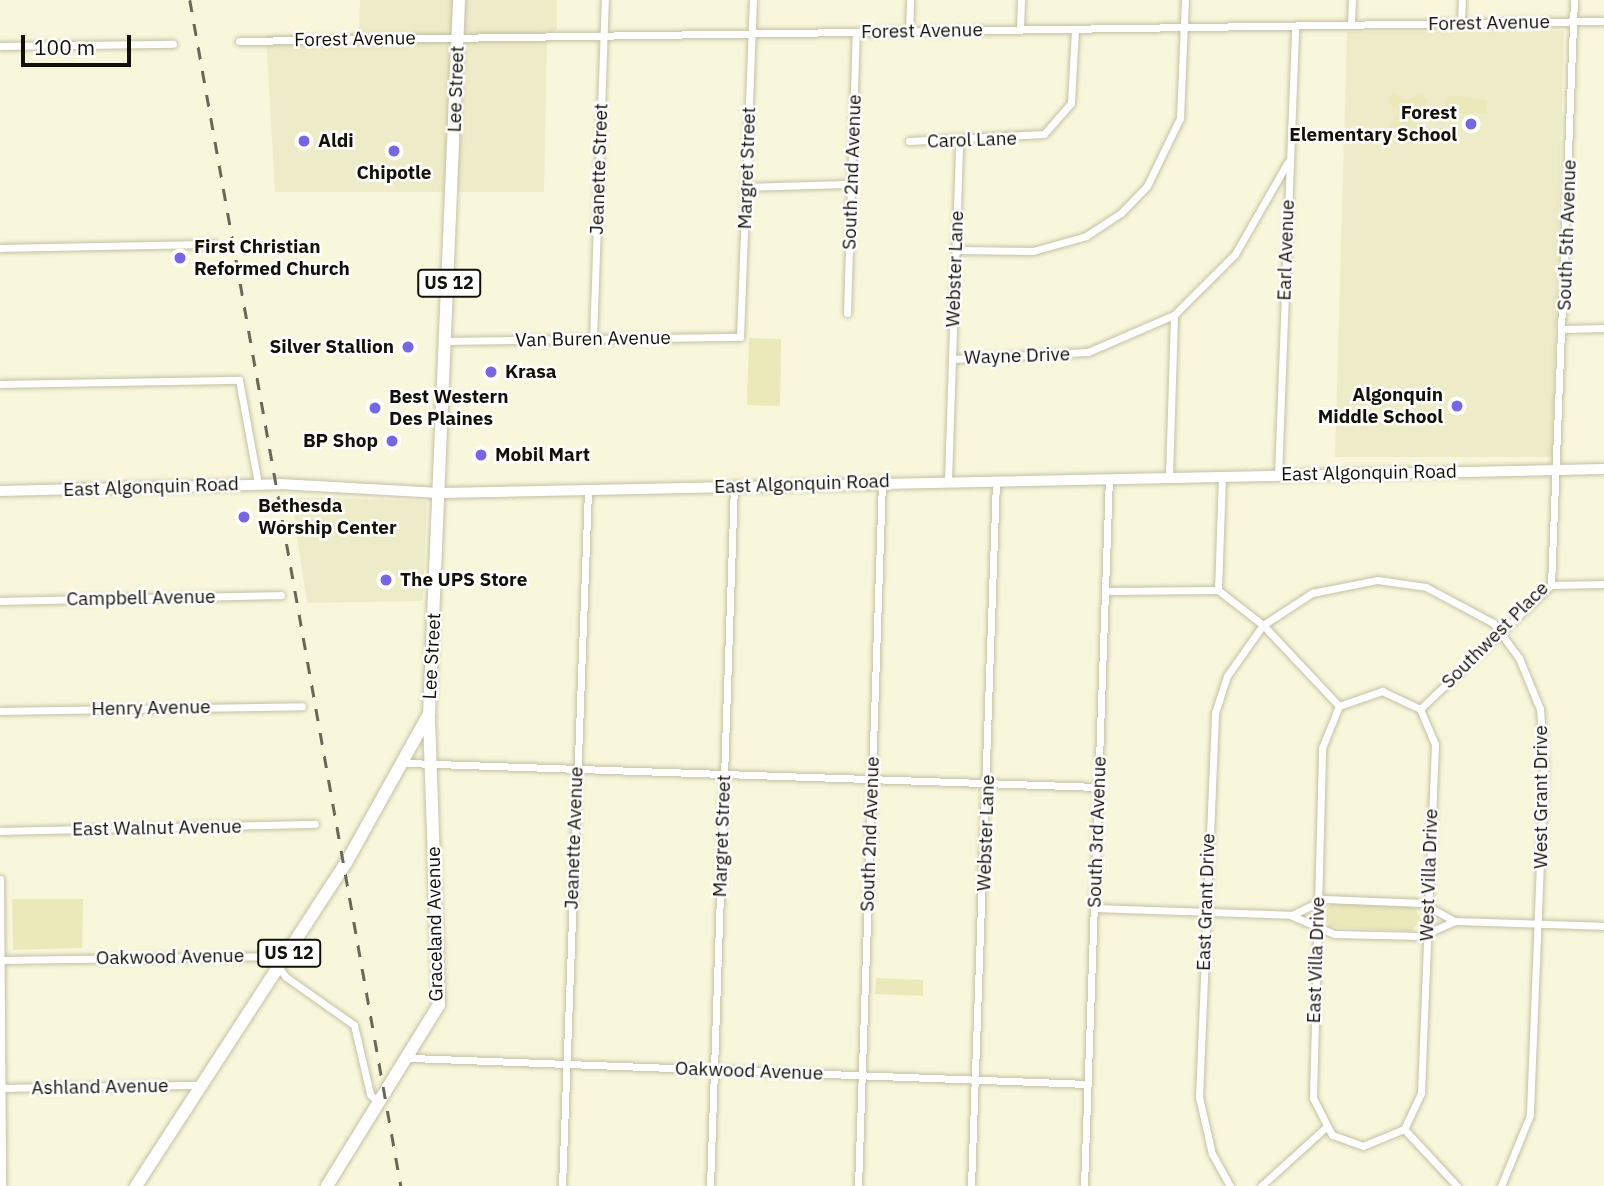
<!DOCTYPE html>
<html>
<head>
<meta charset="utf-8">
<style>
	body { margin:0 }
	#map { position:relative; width:1604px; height:1186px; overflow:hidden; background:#f9f7db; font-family:"IBM Plex Sans",sans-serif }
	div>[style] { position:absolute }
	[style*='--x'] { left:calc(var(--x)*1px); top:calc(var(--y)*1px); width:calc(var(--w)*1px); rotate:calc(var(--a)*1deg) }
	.built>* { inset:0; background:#eeecc8 }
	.green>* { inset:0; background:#ebe8ba }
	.roads { filter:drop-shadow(0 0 2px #c3c1a6) drop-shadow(0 0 2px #c3c1a6) }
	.street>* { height:7px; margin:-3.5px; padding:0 3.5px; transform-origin:3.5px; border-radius:3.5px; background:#fff }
	.secondary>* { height:10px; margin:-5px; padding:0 5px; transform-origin:5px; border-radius:5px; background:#fff }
	.primary>* { height:12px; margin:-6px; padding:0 6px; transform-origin:6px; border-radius:6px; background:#fff }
	.rail>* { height:2.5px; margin-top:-1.25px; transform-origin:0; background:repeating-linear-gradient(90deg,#696858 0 12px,transparent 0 24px) }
	.dots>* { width:19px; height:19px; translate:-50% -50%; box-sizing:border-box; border:4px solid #fff; border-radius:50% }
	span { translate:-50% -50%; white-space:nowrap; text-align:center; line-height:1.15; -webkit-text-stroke:5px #fff; paint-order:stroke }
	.shield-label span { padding:2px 5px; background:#fff; border:2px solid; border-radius:5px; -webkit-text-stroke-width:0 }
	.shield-label { font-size:18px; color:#121108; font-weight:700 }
	.street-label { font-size:19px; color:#121108 }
	.poi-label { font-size:19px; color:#121108; font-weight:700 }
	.right { translate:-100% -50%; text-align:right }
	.left { translate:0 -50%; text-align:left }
	.scale { position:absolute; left:21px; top:35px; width:110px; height:32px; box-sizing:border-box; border:4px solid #121108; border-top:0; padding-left:9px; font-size:21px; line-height:24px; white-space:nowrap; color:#121108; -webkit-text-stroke:5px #fff; paint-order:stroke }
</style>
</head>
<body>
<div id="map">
	<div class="built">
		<i style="clip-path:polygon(360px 0,557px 0,557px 28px,547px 42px,544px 192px,275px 192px,266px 35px,359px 33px)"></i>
		<i style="clip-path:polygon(1564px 31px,1552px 457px,1335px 457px,1347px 32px)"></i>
		<i style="clip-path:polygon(291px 497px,427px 501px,423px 601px,307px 603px)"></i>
	</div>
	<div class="green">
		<i style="clip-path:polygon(1393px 92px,1407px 100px,1419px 94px,1428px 100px,1414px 122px,1427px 131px,1421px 142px,1407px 133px,1395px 139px,1386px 134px,1399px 111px,1387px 102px)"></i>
		<i style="clip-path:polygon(1450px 95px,1487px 100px,1487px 114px,1440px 113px)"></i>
		<i style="clip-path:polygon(749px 338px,781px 339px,780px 406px,747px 405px)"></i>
		<i style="clip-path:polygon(12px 899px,83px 899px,82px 948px,13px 950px)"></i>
		<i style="clip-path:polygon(1332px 903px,1414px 906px,1422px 921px,1411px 931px,1329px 927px,1323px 914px)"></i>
		<i style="clip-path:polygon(876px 978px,923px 980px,923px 996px,875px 994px)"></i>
	</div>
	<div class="roads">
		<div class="street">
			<i style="--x:1461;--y:24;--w:24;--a:-88"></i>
			<i style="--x:1351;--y:25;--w:25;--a:-88"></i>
			<i style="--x:1020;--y:29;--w:29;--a:-88"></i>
			<i style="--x:909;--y:31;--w:31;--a:-88"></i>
			<i style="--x:239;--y:41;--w:1365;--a:-0.84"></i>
			<i style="--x:0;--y:46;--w:173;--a:-0.7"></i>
			<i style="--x:909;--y:141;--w:135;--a:-3"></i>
			<i style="--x:1044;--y:134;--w:41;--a:-48.9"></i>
			<i style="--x:1071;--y:103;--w:74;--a:-86.9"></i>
			<i style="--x:747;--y:187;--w:104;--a:-1.7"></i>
			<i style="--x:0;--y:248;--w:214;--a:-1.1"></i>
			<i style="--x:956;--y:250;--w:77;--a:0.7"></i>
			<i style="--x:1033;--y:251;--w:55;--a:-15.8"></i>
			<i style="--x:1086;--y:236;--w:42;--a:-33.3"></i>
			<i style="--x:1121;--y:213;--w:37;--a:-46"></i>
			<i style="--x:1147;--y:186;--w:76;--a:-64.1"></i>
			<i style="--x:1180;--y:118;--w:118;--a:-87.6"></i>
			<i style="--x:847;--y:313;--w:281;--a:-88.2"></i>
			<i style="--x:1564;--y:329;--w:40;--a:-1.4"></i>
			<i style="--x:593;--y:339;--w:339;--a:-88"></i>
			<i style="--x:447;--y:341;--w:293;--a:-0.8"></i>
			<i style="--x:740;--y:337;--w:337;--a:-87.8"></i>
			<i style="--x:952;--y:359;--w:136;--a:-2.9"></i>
			<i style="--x:1088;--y:352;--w:94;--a:-23.3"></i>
			<i style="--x:1174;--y:315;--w:86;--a:-45"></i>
			<i style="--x:1235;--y:254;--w:106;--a:-60.1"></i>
			<i style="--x:0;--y:384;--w:239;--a:-1"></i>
			<i style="--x:239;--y:380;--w:106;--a:79.6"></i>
			<i style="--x:1278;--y:475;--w:449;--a:-87.8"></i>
			<i style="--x:1169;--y:476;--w:161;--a:-88.2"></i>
			<i style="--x:948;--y:480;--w:339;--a:-88.1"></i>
			<i style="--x:1551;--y:585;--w:53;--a:-1.1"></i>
			<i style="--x:1218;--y:590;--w:57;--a:37.9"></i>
			<i style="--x:1263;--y:625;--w:111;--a:46.8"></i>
			<i style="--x:1218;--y:590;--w:114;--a:-88"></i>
			<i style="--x:1106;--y:591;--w:112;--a:-0.5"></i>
			<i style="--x:0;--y:601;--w:281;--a:-1.2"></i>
			<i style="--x:1382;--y:691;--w:42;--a:25.3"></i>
			<i style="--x:1420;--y:709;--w:38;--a:67"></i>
			<i style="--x:1435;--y:744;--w:349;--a:92.3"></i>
			<i style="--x:1421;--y:1093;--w:40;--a:115"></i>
			<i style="--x:1404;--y:1129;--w:44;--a:157.5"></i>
			<i style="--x:1363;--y:1146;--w:33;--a:-160"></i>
			<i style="--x:1332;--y:1135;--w:42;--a:-117.2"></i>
			<i style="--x:1313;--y:1098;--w:350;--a:-88.5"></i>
			<i style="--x:1322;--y:748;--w:45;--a:-68"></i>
			<i style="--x:1339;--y:706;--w:46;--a:-19.2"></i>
			<i style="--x:1420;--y:709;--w:180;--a:-43.4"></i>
			<i style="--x:1551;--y:585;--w:585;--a:-87.75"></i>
			<i style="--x:0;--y:711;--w:302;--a:-0.9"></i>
			<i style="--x:407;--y:763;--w:692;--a:1.99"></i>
			<i style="--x:0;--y:831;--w:315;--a:-1.3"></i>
			<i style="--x:0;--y:879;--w:307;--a:89.6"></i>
			<i style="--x:1094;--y:908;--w:196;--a:2"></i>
			<i style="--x:1290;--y:915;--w:48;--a:23.4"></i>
			<i style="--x:1334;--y:934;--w:87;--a:1.3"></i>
			<i style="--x:1421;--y:936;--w:37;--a:-24"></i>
			<i style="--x:1455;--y:921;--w:149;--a:1.9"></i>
			<i style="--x:1294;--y:914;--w:34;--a:-26"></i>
			<i style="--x:1325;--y:899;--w:97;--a:2.4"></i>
			<i style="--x:1422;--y:903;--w:37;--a:29"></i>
			<i style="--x:0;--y:960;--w:270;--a:-0.8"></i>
			<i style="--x:270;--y:956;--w:26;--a:53"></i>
			<i style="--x:286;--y:977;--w:83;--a:35.2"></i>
			<i style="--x:354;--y:1025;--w:71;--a:76.9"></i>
			<i style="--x:370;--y:1094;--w:13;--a:48"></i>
			<i style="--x:411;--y:1058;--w:677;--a:2.2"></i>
			<i style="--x:1;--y:1088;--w:199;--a:-0.9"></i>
			<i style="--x:1404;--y:1129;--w:78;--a:47.1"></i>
			<i style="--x:562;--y:1186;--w:696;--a:-87.86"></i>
			<i style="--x:710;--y:1186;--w:700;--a:-88.04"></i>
			<i style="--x:858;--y:1186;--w:705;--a:-88.05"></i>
			<i style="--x:971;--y:1186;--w:706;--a:-87.97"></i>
			<i style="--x:1084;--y:1186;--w:708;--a:-87.98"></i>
			<i style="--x:1230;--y:1186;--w:37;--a:-119"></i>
			<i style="--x:1212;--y:1154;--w:58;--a:-102.8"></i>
			<i style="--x:1199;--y:1097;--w:384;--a:-87.6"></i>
			<i style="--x:1215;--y:713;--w:39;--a:-72"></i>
			<i style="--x:1227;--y:676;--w:62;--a:-54.8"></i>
			<i style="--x:1263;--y:625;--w:59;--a:-33.1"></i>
			<i style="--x:1312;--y:593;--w:66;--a:-11.3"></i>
			<i style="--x:1377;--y:580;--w:49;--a:8.1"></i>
			<i style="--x:1426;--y:587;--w:76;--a:28.2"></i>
			<i style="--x:1493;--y:623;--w:44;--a:53.4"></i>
			<i style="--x:1519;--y:658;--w:55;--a:67.6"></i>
			<i style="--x:1540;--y:709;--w:54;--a:85.8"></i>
			<i style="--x:1544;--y:763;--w:352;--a:92.3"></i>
			<i style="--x:1530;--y:1115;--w:77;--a:112.2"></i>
			<i style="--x:1261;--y:1186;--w:86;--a:-42.2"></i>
		</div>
		<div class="secondary">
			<i style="--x:0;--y:491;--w:280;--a:-1.4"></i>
			<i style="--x:280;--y:484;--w:160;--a:3.2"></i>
			<i style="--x:440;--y:493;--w:1164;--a:-1.18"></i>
		</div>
		<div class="primary">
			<i style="--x:136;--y:1186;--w:385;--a:-57"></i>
			<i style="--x:346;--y:863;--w:171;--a:-60.9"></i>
			<i style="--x:429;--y:714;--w:715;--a:-87.59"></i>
			<i style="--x:327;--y:1186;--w:213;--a:-58.3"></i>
			<i style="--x:439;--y:1005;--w:287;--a:-92"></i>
		</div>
	</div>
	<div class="rail">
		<i style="--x:190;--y:0;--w:1205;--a:79.91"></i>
	</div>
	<div class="dots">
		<i style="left:1471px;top:124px;background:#7766e1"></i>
		<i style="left:304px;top:141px;background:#7766e1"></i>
		<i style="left:394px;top:151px;background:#7766e1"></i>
		<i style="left:180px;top:258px;background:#7766e1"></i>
		<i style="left:408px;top:347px;background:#7766e1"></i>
		<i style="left:491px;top:372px;background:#7766e1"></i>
		<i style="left:1457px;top:406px;background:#7766e1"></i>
		<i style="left:375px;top:408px;background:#7766e1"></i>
		<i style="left:392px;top:441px;background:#7766e1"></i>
		<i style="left:481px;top:455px;background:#7766e1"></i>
		<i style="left:244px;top:517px;background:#7766e1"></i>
		<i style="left:386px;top:580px;background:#7766e1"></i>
	</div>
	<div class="shield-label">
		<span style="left:449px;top:283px">US 12</span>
		<span style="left:289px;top:953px">US 12</span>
	</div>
	<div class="street-label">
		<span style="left:1489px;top:23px;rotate:-1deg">Forest Avenue</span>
		<span style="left:922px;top:31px;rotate:-1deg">Forest Avenue</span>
		<span style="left:355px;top:39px;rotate:-1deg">Forest Avenue</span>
		<span style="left:456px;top:89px;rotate:-88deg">Lee Street</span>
		<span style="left:972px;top:140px;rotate:-2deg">Carol Lane</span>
		<span style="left:747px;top:168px;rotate:-88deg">Margret Street</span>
		<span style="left:599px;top:169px;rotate:-88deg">Jeanette Street</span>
		<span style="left:852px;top:172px;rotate:-88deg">South 2nd Avenue</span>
		<span style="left:1567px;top:235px;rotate:-88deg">South 5th Avenue</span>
		<span style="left:1286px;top:250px;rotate:-88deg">Earl Avenue</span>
		<span style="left:955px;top:269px;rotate:-88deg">Webster Lane</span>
		<span style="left:593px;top:339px;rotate:-1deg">Van Buren Avenue</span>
		<span style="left:1017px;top:356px;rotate:-2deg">Wayne Drive</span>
		<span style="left:1369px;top:473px;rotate:-1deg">East Algonquin Road</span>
		<span style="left:802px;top:484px;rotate:-2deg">East Algonquin Road</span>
		<span style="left:151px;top:487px;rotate:-2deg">East Algonquin Road</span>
		<span style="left:141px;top:598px;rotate:-1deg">Campbell Avenue</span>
		<span style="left:1495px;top:635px;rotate:-45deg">Southwest Place</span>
		<span style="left:432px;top:656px;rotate:-87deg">Lee Street</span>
		<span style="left:151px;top:708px;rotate:-1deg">Henry Avenue</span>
		<span style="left:1541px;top:797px;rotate:-90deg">West Grant Drive</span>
		<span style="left:157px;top:828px;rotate:-1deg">East Walnut Avenue</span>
		<span style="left:1097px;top:832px;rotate:-88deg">South 3rd Avenue</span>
		<span style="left:986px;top:833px;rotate:-88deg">Webster Lane</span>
		<span style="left:870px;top:834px;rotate:-88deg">South 2nd Avenue</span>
		<span style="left:722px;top:836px;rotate:-88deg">Margret Street</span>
		<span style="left:574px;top:838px;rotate:-88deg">Jeanette Avenue</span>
		<span style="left:1429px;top:875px;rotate:-88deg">West Villa Drive</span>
		<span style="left:1206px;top:902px;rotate:-88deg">East Grant Drive</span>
		<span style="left:435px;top:924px;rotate:-91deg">Graceland Avenue</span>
		<span style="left:170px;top:957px;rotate:-1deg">Oakwood Avenue</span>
		<span style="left:1316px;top:960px;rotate:-88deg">East Villa Drive</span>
		<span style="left:749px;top:1071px;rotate:2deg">Oakwood Avenue</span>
		<span style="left:100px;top:1087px;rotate:-1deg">Ashland Avenue</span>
	</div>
	<div class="poi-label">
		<span class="right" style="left:1457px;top:124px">Forest<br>Elementary School</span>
		<span class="left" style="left:318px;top:141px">Aldi</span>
		<span style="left:394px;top:173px">Chipotle</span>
		<span class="left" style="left:194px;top:258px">First Christian<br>Reformed Church</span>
		<span class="right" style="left:394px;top:347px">Silver Stallion</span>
		<span class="left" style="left:505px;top:372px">Krasa</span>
		<span class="right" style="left:1443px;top:406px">Algonquin<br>Middle School</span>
		<span class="left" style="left:389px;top:408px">Best Western<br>Des Plaines</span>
		<span class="right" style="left:378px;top:441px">BP Shop</span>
		<span class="left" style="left:495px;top:455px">Mobil Mart</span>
		<span class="left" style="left:258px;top:517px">Bethesda<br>Worship Center</span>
		<span class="left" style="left:400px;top:580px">The UPS Store</span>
	</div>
	<div class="scale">100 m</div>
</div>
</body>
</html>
